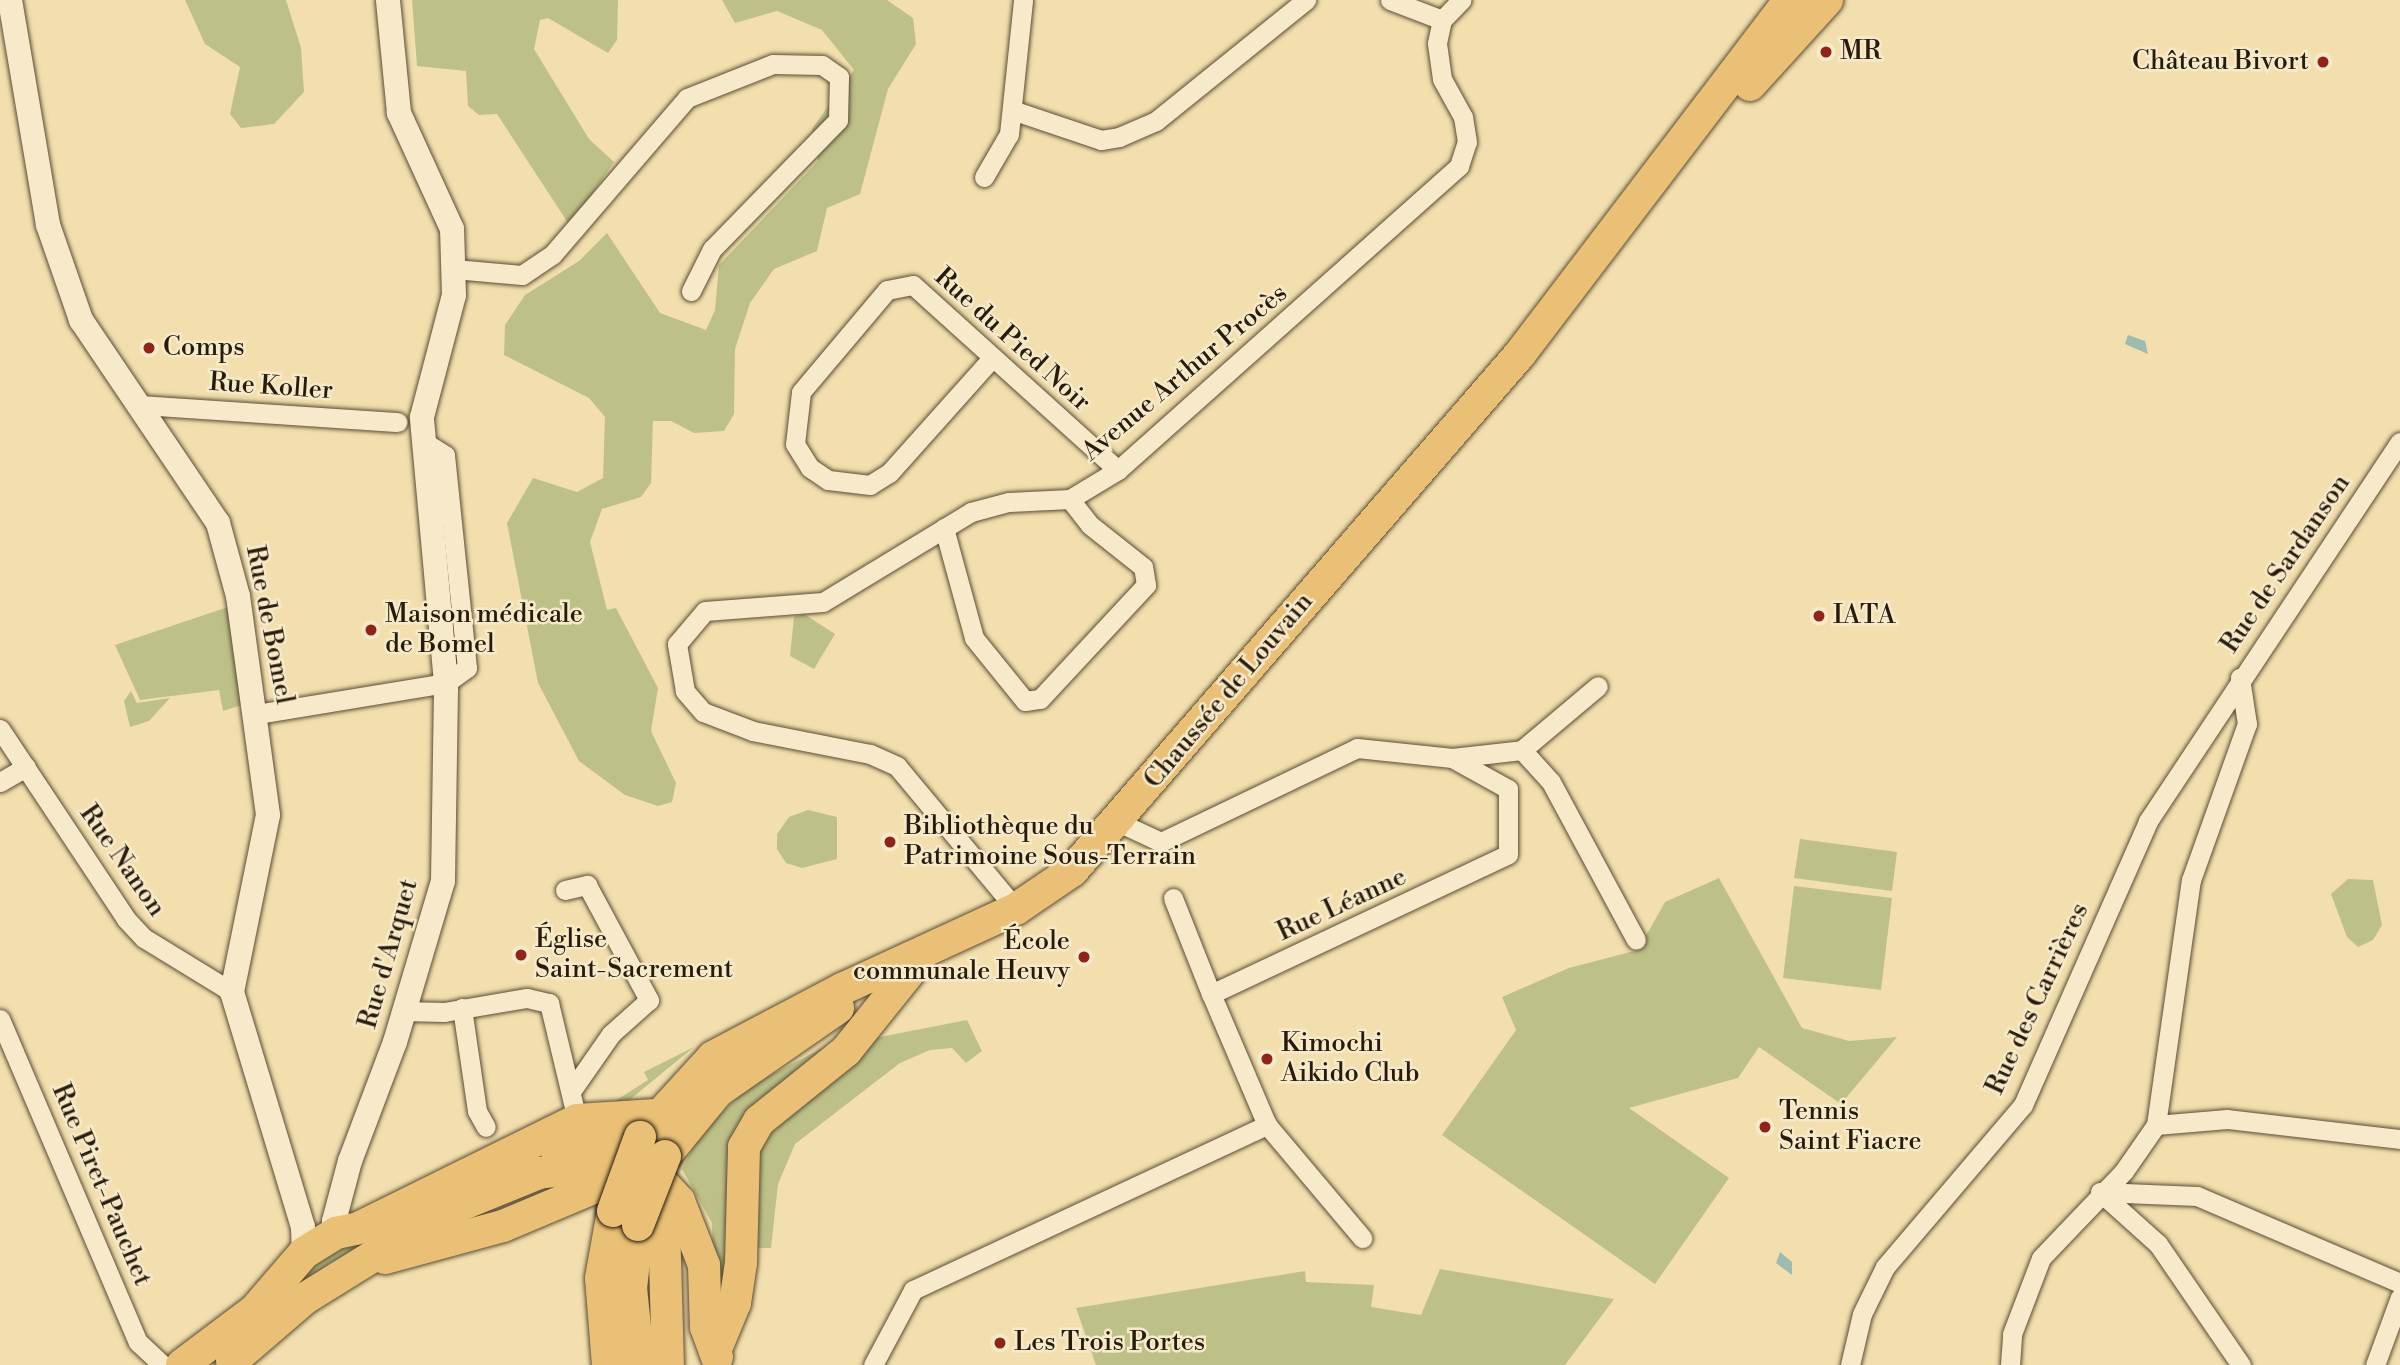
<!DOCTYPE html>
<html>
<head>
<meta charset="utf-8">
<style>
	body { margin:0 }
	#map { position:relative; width:2400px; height:1365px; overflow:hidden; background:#f2dfad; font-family:"Libre Bodoni",serif }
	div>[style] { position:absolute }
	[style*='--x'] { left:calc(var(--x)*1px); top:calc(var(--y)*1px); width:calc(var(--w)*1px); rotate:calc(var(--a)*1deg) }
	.green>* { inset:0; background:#bdc188 }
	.water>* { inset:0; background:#9dbbb1 }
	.roads { filter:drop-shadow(0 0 2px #5a4c34) drop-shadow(0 0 2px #5a4c34) }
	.minor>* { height:19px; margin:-9.5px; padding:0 9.5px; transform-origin:9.5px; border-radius:9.5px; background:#f7eaca }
	.tertiary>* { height:24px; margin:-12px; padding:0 12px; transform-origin:12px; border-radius:12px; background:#f7eaca }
	.primary>* { height:32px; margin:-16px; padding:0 16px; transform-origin:16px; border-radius:16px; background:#e9c076 }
	.bridges { filter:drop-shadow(0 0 2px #271b0b) drop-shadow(0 0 2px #271b0b) }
	.primary-bridge>* { height:32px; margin:-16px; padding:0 16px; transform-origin:16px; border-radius:16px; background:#e9c076 }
	.dots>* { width:19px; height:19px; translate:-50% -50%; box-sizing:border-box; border:4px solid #f7eaca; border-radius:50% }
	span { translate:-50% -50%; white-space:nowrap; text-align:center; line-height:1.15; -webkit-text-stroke:5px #f7eaca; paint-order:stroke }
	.poi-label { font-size:26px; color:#271b0b }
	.left { translate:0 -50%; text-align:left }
	.right { translate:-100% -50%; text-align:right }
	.street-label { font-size:26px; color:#271b0b }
</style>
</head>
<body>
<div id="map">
	<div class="green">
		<i style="clip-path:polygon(185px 0,286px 0,301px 48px,304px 92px,274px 124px,241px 128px,230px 114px,240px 67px,205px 44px)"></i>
		<i style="clip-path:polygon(412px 0,618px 0,617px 40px,608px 53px,548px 18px,540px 20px,534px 49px,589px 139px,614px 162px,570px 226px,497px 114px,479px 115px,468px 106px,466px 71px,417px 66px)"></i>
		<i style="clip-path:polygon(722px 0,887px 0,913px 18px,916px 44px,888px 89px,860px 194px,827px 208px,817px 251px,774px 269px,750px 303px,735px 349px,734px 414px,724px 431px,694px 433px,671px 421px,653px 421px,651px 483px,641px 497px,602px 509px,590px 542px,607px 610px,616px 608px,658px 688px,651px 731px,676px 783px,672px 802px,658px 806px,625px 795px,579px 761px,538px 683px,507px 523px,533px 478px,577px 492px,603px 478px,605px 417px,589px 398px,504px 355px,505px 325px,525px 295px,579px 261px,607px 233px,660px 313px,706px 330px,715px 310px,719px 265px,818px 161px,812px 129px,854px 70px,822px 30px,777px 11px,735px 23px)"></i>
		<i style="clip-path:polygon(228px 607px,245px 704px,223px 711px,219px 690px,140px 700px,115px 645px)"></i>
		<i style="clip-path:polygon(804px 614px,835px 634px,814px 669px,790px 656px,794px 617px)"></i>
		<i style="clip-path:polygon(131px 691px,137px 703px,170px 698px,149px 721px,130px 727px,124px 701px)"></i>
		<i style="clip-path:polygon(808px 810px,837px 817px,837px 859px,802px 868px,786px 863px,777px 849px,777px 834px,789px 817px)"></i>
		<i style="clip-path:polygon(1800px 839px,1897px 852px,1892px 891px,1794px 878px)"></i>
		<i style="clip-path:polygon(1719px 878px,1802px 1028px,1849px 1041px,1897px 1037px,1841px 1104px,1759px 1047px,1738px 1078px,1629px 1108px,1729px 1178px,1655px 1284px,1442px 1135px,1516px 1030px,1502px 997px,1569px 968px,1638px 950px,1665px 902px)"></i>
		<i style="clip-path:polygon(2348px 879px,2373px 880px,2382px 925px,2373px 940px,2358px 947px,2347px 937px,2331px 894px)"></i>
		<i style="clip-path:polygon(1794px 886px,1892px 898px,1881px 990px,1783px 978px)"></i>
		<i style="clip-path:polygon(967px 1020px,982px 1051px,966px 1063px,952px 1048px,930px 1050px,900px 1063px,795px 1144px,778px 1184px,771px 1248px,757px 1248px,759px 1140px,870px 1039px)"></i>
		<i style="clip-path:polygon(845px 1036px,769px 1102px,726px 1300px,714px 1299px,712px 1223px,682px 1169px,700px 1134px,748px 1087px)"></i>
		<i style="clip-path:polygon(694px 1047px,627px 1102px,607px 1106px,648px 1080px,644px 1072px)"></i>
		<i style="clip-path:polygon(377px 1241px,329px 1263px,269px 1315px,322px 1250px)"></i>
		<i style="clip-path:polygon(1440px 1269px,1614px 1299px,1565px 1365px,1096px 1365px,1076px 1308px,1305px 1271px,1306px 1282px,1374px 1285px,1371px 1307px,1421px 1315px)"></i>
	</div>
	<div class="water">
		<i style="clip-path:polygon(2128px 335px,2145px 341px,2148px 354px,2125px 344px)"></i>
		<i style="clip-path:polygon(1780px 1252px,1792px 1262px,1792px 1275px,1776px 1263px)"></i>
	</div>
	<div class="roads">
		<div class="minor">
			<i style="--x:1390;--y:0;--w:56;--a:21"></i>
			<i style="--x:1012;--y:110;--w:94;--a:18.6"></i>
			<i style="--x:1101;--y:140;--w:18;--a:-9"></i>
			<i style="--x:1119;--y:137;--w:40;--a:-23.4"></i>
			<i style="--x:1156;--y:121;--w:193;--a:-38.9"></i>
			<i style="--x:984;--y:177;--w:50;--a:-59.8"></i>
			<i style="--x:1009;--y:134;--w:135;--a:-84"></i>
			<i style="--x:454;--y:269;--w:68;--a:5"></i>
			<i style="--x:522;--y:275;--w:36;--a:-34"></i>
			<i style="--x:552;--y:255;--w:207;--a:-49.3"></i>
			<i style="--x:687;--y:98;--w:92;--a:-21.6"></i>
			<i style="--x:773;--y:64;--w:49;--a:1.2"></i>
			<i style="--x:822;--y:65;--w:21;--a:35"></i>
			<i style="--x:839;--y:77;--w:43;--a:91.3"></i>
			<i style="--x:838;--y:120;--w:180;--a:134.3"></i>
			<i style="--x:712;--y:249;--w:47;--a:116.6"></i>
			<i style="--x:992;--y:358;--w:154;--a:131.8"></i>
			<i style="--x:889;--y:473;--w:22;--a:148"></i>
			<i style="--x:870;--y:485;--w:42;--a:-173.2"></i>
			<i style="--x:828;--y:480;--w:22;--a:-146"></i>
			<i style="--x:810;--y:468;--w:28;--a:-122"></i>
			<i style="--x:795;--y:444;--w:52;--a:-83.4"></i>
			<i style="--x:801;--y:392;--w:133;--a:-49.9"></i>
			<i style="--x:887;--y:290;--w:26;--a:-11"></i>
			<i style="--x:913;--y:285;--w:276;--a:42.1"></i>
			<i style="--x:141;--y:405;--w:257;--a:3.8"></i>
			<i style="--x:944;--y:528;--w:114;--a:74.7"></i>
			<i style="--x:974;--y:638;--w:81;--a:51"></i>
			<i style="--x:1025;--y:701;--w:15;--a:-8"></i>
			<i style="--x:1040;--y:699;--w:156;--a:-47.1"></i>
			<i style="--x:1146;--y:585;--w:18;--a:-99"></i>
			<i style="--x:1143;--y:567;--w:68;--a:-141.6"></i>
			<i style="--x:1090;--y:525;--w:33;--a:-128"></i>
			<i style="--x:257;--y:714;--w:192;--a:-9.3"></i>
			<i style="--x:446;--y:683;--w:26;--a:-36"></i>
			<i style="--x:467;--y:668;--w:214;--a:-95.9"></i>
			<i style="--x:445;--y:455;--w:25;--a:-148"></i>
			<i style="--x:0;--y:729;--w:228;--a:56.4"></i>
			<i style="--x:126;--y:919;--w:26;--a:47"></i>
			<i style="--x:144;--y:938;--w:103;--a:31.5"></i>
			<i style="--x:1522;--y:750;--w:99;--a:-40.1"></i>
			<i style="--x:0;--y:782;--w:30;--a:-30"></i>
			<i style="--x:1118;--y:822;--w:47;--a:24.9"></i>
			<i style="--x:1161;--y:842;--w:217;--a:-25.6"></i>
			<i style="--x:1357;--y:748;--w:96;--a:6"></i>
			<i style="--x:1452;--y:758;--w:70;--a:-6.5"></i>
			<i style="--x:1522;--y:750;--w:43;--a:47.8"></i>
			<i style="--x:1551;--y:782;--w:179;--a:61.7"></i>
			<i style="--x:565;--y:890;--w:23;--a:-13"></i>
			<i style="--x:587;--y:885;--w:131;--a:61.7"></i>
			<i style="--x:649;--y:1000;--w:51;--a:138.2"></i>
			<i style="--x:611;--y:1034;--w:68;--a:124.9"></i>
			<i style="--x:1173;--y:898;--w:103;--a:68.4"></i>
			<i style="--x:1016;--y:909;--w:186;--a:-129.8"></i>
			<i style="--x:897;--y:766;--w:30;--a:-156"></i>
			<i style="--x:870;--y:754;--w:119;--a:-168.9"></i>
			<i style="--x:753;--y:731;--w:53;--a:-159.2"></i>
			<i style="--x:703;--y:712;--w:28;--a:-131"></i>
			<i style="--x:685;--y:691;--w:48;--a:-99.7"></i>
			<i style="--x:677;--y:644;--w:43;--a:-49.7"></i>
			<i style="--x:705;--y:611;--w:118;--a:-4.4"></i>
			<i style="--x:823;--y:602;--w:173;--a:-31.3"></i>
			<i style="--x:971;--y:512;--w:39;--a:-15"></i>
			<i style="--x:1009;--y:502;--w:61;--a:-2.8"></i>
			<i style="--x:1070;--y:499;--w:56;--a:-31.1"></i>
			<i style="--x:1118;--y:470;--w:457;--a:-41.7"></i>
			<i style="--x:1459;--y:166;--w:25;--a:-72"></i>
			<i style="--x:1467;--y:142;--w:25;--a:-99"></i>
			<i style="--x:1463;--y:117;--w:43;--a:-118.9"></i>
			<i style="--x:1442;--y:79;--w:36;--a:-98"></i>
			<i style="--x:1437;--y:43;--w:24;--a:-78"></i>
			<i style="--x:1442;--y:20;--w:28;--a:-46"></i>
			<i style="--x:462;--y:1008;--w:104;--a:81.7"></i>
			<i style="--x:477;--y:1111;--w:18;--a:61"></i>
			<i style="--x:402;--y:1011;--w:42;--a:1.4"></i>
			<i style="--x:444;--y:1012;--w:84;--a:-9.6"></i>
			<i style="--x:527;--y:998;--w:23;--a:13"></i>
			<i style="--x:549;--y:1003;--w:120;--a:76.5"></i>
			<i style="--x:0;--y:1019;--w:351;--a:66.9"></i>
			<i style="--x:138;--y:1342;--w:34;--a:43"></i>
			<i style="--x:1267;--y:1125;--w:148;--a:49.9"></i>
			<i style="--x:2156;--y:1125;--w:247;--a:-81.9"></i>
			<i style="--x:2191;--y:880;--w:166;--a:-70.3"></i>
			<i style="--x:2247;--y:724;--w:47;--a:-98.7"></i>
			<i style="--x:2100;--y:1192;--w:97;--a:2.4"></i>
			<i style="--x:2197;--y:1196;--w:221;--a:23.2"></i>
			<i style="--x:2100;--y:1192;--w:78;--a:41.9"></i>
			<i style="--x:2158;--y:1244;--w:147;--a:55.6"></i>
			<i style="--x:873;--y:1365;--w:85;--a:-61.9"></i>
			<i style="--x:913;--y:1290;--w:391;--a:-25"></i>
			<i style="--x:1267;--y:1125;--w:142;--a:-113.1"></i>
			<i style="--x:1211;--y:994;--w:328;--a:-25.2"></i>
			<i style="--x:1508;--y:854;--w:65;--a:-90"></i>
			<i style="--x:1508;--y:789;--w:64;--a:-151"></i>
			<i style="--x:1850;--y:1365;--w:52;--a:-76.8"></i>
			<i style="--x:1862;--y:1314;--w:52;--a:-63.9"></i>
			<i style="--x:1885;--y:1267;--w:213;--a:-49.6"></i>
			<i style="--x:2023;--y:1105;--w:310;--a:-66.2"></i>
			<i style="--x:2148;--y:821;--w:455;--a:-56.4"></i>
			<i style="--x:2010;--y:1365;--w:31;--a:-86"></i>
			<i style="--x:2012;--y:1334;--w:81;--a:-69.1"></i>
			<i style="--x:2041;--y:1258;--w:120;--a:-46.3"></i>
			<i style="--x:2124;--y:1171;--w:56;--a:-55.2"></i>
			<i style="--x:2156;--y:1125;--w:71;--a:-4.8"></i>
			<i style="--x:2227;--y:1119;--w:174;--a:6.6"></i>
			<i style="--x:2375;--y:1365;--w:72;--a:-69.8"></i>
		</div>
		<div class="tertiary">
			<i style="--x:10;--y:0;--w:228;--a:80.4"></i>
			<i style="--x:48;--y:225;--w:101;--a:70.8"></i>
			<i style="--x:81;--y:320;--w:245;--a:56"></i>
			<i style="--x:218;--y:523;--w:76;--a:74.7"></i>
			<i style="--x:238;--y:596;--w:221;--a:82.2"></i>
			<i style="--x:268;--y:815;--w:181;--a:101.5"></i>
			<i style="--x:232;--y:992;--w:245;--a:73.2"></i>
			<i style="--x:303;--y:1227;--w:26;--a:88"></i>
			<i style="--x:336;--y:1233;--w:12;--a:-99"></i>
			<i style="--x:334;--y:1221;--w:62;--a:-75.1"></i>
			<i style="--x:350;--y:1161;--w:127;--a:-69.3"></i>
			<i style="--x:395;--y:1042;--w:168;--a:-73.4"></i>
			<i style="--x:443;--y:881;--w:198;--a:-89.1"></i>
			<i style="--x:446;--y:683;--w:267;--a:-95.2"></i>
			<i style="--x:422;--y:417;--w:126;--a:-75.3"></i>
			<i style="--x:454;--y:295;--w:66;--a:-91.7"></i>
			<i style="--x:452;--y:229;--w:128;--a:-114.6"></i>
			<i style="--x:399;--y:113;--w:114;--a:-95.6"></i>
		</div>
		<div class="primary">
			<i style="--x:1750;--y:85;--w:115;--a:-47.8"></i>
			<i style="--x:640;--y:1137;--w:108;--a:-47.6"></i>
			<i style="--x:713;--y:1057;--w:146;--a:-27.8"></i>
			<i style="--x:842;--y:989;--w:192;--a:-24.7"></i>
			<i style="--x:1016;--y:909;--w:68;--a:-34.2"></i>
			<i style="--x:1072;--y:871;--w:684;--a:-49.09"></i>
			<i style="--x:1520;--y:354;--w:445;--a:-52.7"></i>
			<i style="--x:557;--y:1152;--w:53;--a:-7.5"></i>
			<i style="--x:610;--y:1145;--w:32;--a:24"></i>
			<i style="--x:639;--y:1158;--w:59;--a:47.1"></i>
			<i style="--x:679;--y:1201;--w:69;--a:68.7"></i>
			<i style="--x:704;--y:1265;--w:62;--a:88.2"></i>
			<i style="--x:706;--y:1327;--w:32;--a:70"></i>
			<i style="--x:665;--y:1156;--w:84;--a:-50.8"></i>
			<i style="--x:718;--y:1091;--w:146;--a:-34.7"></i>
			<i style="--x:638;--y:1225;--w:63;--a:96.3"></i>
			<i style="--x:631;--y:1288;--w:77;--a:84.1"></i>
			<i style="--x:360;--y:1227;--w:242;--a:-26.2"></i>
			<i style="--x:577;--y:1120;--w:79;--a:-3.6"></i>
			<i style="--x:385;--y:1258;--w:122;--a:-15.2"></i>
			<i style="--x:503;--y:1226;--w:103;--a:-22.8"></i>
			<i style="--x:715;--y:1351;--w:52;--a:-67.4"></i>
			<i style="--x:735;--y:1303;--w:40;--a:-81.5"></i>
			<i style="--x:741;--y:1263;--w:116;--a:-88.5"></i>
			<i style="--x:744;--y:1147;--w:30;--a:-60"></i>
			<i style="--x:759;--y:1121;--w:112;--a:-38.8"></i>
			<i style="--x:846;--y:1051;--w:117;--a:-51.3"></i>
			<i style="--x:232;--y:1361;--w:95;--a:-40.7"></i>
			<i style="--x:304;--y:1299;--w:167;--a:-31.8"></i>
			<i style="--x:446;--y:1211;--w:100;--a:-22.2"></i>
			<i style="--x:539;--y:1173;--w:51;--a:-7.8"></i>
			<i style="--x:590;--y:1166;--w:48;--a:21.8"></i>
			<i style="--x:635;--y:1184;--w:49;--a:54.1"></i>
			<i style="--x:664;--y:1224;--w:141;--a:88.4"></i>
			<i style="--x:182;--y:1365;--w:91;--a:-37"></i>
			<i style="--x:255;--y:1310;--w:75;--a:-49.3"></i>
			<i style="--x:304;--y:1253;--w:38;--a:-32"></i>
			<i style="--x:336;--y:1233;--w:44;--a:-11.8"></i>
			<i style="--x:608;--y:1365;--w:87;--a:-94.6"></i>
			<i style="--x:601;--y:1278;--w:68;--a:-79.8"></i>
		</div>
	</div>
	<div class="bridges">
		<div class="primary-bridge">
			<i style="--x:613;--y:1211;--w:79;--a:-70"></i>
			<i style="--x:638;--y:1225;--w:74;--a:-68.6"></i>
		</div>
	</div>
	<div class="dots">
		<i style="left:1826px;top:52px;background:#8f2418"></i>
		<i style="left:2323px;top:62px;background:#8f2418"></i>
		<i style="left:149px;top:348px;background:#8f2418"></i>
		<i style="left:1819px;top:616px;background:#8f2418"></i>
		<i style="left:371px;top:630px;background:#8f2418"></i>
		<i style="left:890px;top:842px;background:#8f2418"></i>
		<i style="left:521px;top:955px;background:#8f2418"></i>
		<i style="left:1084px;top:957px;background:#8f2418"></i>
		<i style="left:1267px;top:1059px;background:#8f2418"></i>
		<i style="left:1765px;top:1127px;background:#8f2418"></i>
		<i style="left:1000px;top:1343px;background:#8f2418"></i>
	</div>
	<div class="poi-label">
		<span class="left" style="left:1840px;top:52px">MR</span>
		<span class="right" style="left:2309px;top:62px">Château Bivort</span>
		<span class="left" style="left:163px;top:348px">Comps</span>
		<span class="left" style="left:385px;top:630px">Maison médicale<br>de Bomel</span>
		<span class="left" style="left:1833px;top:616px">IATA</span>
		<span class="left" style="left:904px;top:842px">Bibliothèque du<br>Patrimoine Sous-Terrain</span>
		<span class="left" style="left:535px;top:955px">Église<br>Saint-Sacrement</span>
		<span class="right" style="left:1070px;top:957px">École<br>communale Heuvy</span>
		<span class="left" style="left:1281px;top:1059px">Kimochi<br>Aikido Club</span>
		<span class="left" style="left:1779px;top:1127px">Tennis<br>Saint Fiacre</span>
		<span class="left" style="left:1014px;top:1343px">Les Trois Portes</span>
	</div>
	<div class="street-label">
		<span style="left:1012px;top:340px;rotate:42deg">Rue du Pied Noir</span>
		<span style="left:1185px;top:373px;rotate:-40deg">Avenue Arthur Procès</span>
		<span style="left:271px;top:387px;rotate:4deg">Rue Koller</span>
		<span style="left:2286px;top:564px;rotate:-56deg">Rue de Sardanson</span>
		<span style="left:269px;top:625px;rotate:79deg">Rue de Bomel</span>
		<span style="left:1229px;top:691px;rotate:-50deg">Chaussée de Louvain</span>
		<span style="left:122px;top:861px;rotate:55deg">Rue Nanon</span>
		<span style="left:1342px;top:905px;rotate:-25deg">Rue Léanne</span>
		<span style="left:389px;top:954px;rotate:-74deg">Rue d'Arquet</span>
		<span style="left:2038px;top:999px;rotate:-65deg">Rue des Carrières</span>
		<span style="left:101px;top:1185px;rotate:67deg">Rue Piret-Pauchet</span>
	</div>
</div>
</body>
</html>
